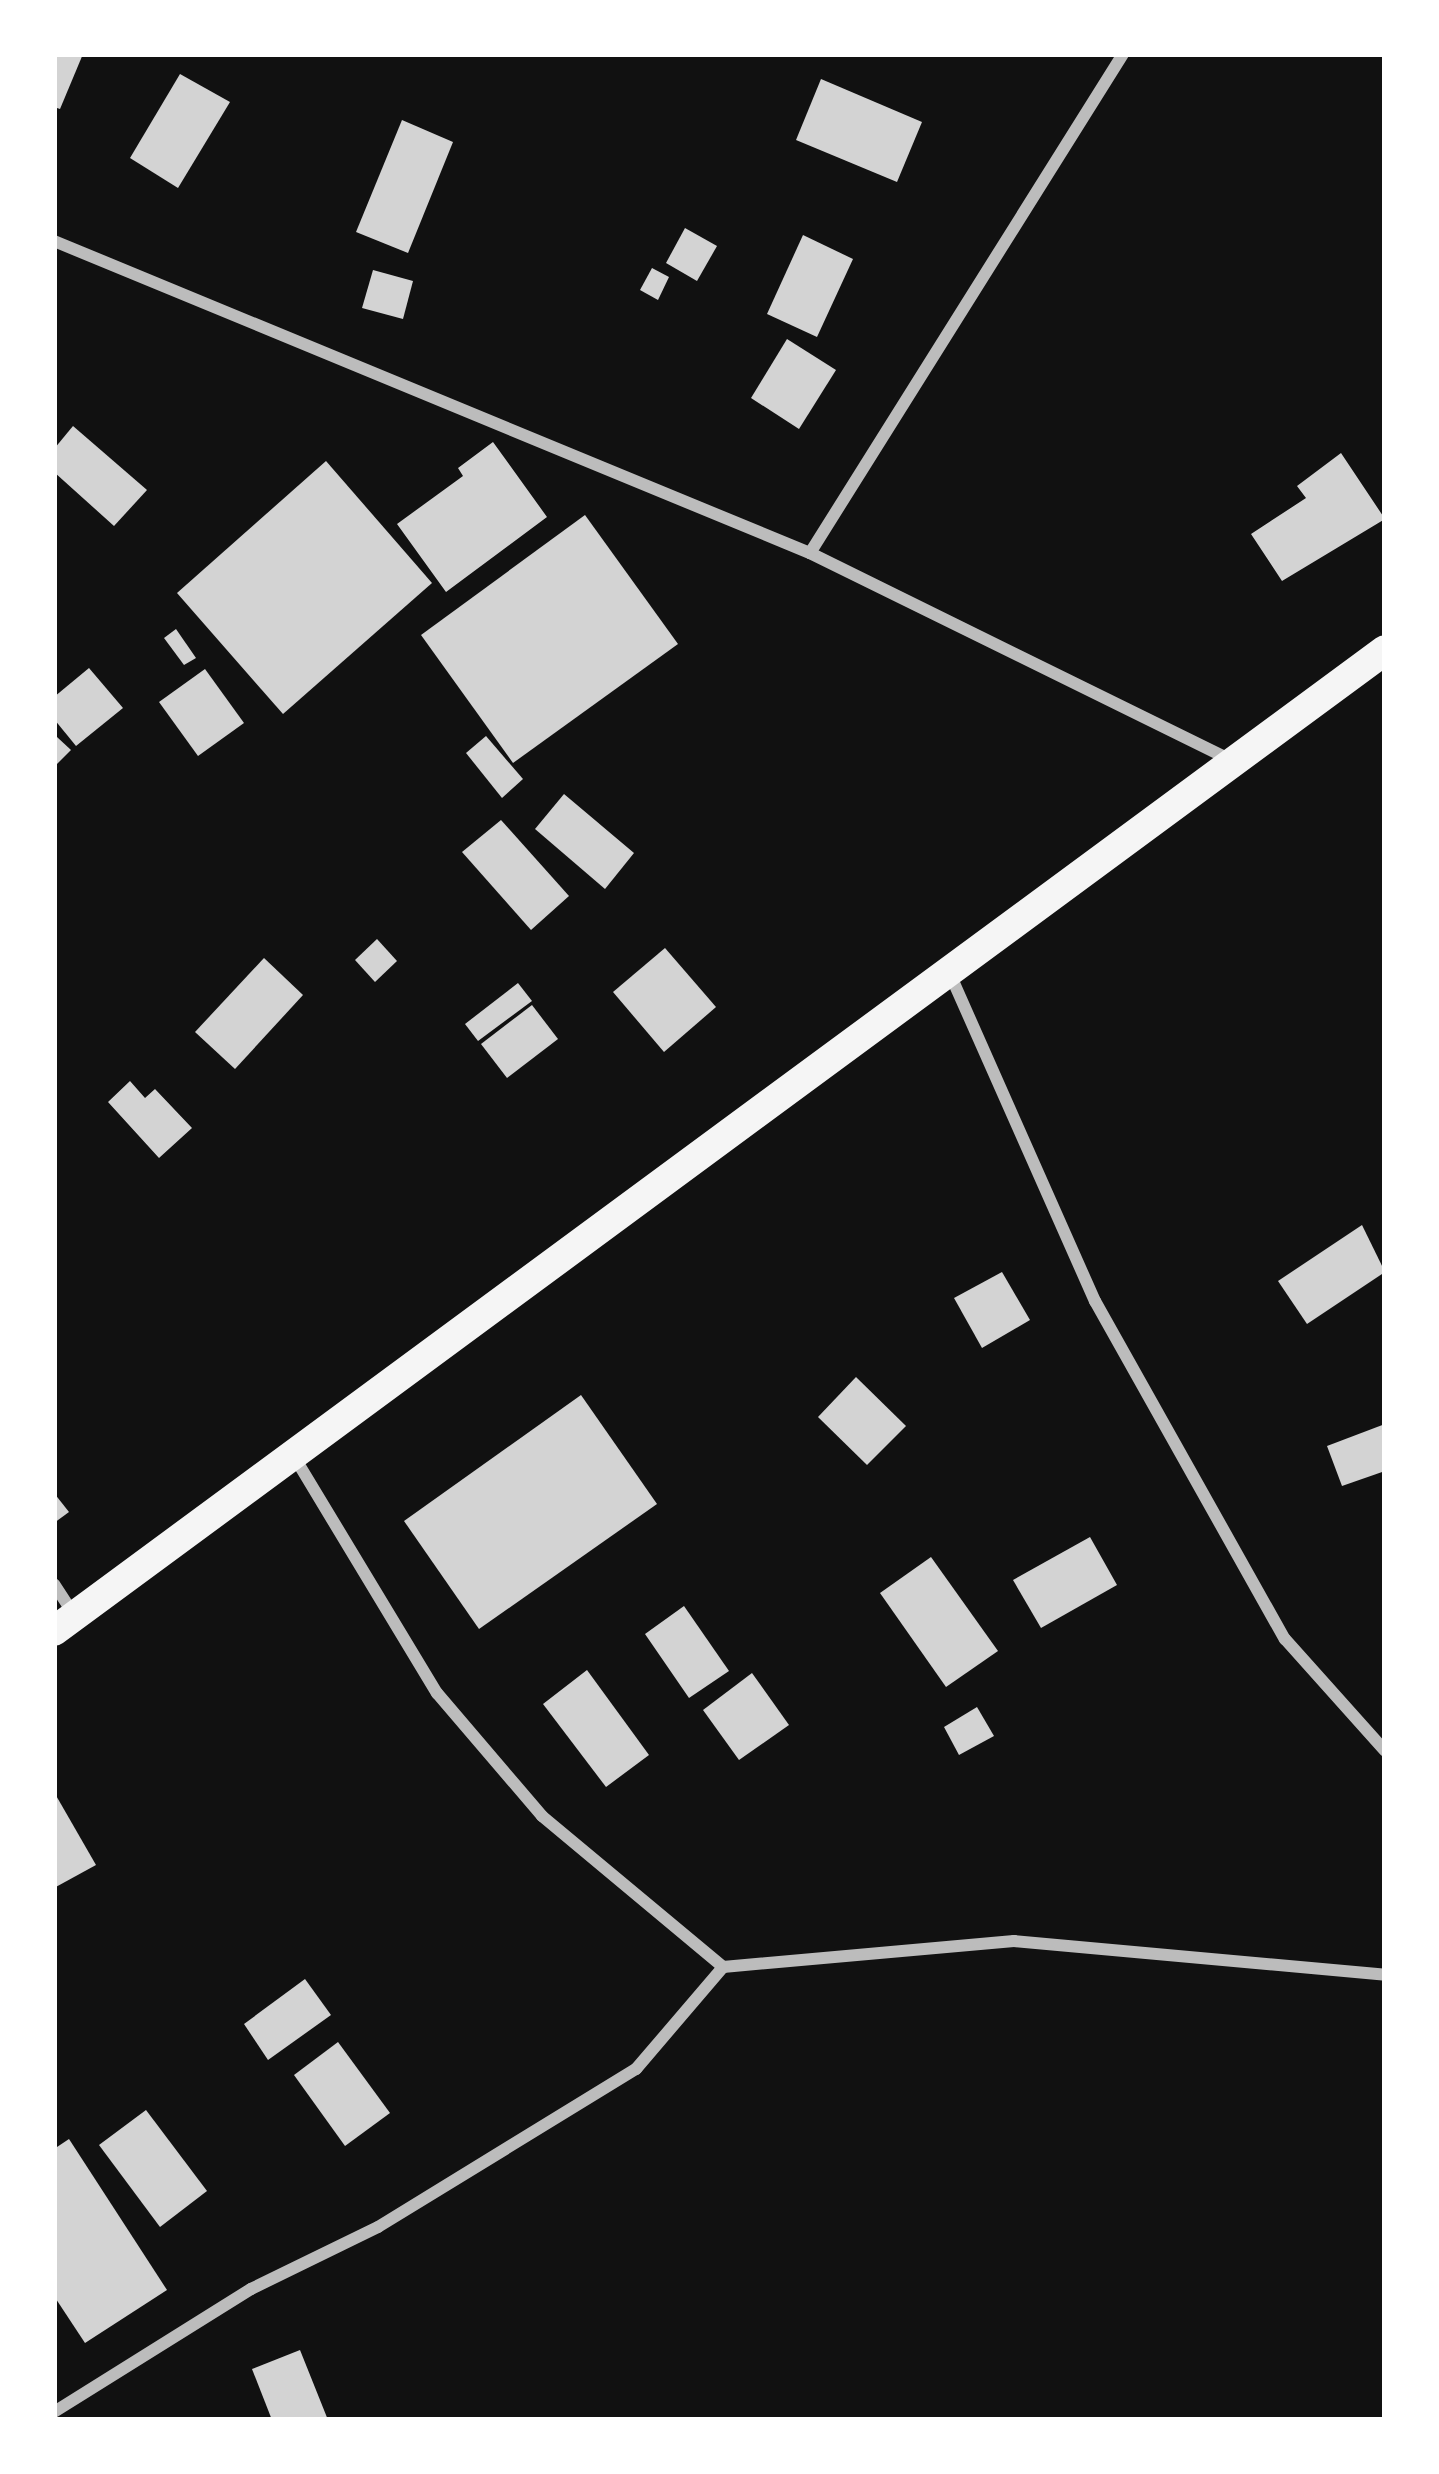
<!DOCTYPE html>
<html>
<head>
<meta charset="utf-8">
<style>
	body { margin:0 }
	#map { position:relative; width:1439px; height:2474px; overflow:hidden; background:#111; font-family:"Exo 2",sans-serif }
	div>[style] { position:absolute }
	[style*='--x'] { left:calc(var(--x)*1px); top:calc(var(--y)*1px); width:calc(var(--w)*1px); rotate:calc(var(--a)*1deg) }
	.building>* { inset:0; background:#d3d3d3 }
	.minor>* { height:12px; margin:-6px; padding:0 6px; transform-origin:6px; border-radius:6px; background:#bcbcbc }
	.primary>* { height:30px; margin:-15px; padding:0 15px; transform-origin:15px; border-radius:15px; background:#f5f5f5 }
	span { translate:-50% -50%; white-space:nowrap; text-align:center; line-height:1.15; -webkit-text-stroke:12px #fff; paint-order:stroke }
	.frame { position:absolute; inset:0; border:57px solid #fff; pointer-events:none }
</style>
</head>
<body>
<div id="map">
	<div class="building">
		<i style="clip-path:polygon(54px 54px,83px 54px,60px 109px,54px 107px)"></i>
		<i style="clip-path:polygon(180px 74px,230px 102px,178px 188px,130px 158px)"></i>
		<i style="clip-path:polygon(821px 79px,922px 122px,897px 182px,796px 140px)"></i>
		<i style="clip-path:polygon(402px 120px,453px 142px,408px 253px,356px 232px)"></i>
		<i style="clip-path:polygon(685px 228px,717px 246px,697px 281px,666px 263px)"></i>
		<i style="clip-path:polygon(803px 235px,853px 259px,817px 337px,767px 314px)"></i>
		<i style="clip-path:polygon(652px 268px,669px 277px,658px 300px,640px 290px)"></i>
		<i style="clip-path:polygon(373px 270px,413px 281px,403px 319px,362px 308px)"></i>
		<i style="clip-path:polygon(787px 339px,836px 370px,799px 429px,751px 398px)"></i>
		<i style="clip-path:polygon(73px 426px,147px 490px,114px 526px,54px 472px,54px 449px)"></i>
		<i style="clip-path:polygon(493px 442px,547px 517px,446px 592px,397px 524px,463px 476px,458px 468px)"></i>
		<i style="clip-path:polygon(1341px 453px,1385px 519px,1282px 581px,1251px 534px,1306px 498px,1297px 486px)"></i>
		<i style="clip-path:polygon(326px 461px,432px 583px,283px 714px,177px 593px)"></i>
		<i style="clip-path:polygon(585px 515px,678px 644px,513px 763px,421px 635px)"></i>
		<i style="clip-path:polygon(176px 629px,196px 658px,184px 665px,164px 638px)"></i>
		<i style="clip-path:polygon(89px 668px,123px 708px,76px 746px,54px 719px,54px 697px)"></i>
		<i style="clip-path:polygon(205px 669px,244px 723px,198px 756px,159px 702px)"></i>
		<i style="clip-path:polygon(486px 736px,523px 779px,502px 798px,466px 753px)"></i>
		<i style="clip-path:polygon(57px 737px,71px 750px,54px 767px,54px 739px)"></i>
		<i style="clip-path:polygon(564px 794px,634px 853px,605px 889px,535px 829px)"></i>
		<i style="clip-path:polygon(501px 820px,569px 896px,531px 930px,462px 852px)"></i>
		<i style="clip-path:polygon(377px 939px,397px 961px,375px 982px,355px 960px)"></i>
		<i style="clip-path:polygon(665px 948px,716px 1007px,664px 1052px,613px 992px)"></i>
		<i style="clip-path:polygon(264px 958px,303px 995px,235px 1069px,195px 1032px)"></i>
		<i style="clip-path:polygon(518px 983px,532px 1001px,478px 1041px,465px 1024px)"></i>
		<i style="clip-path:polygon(532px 1005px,558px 1039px,507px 1078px,481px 1044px)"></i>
		<i style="clip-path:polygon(130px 1081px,145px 1098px,155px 1089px,192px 1128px,159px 1158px,108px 1102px)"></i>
		<i style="clip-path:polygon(1362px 1225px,1385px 1272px,1307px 1324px,1278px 1281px)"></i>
		<i style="clip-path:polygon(1002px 1272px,1030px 1320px,982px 1348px,954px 1298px)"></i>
		<i style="clip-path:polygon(856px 1377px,906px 1426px,867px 1465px,818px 1417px)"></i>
		<i style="clip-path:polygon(581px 1395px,657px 1504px,479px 1629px,404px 1521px)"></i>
		<i style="clip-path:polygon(1385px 1424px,1385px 1471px,1342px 1486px,1327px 1446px)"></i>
		<i style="clip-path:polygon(54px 1493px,69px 1512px,54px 1523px)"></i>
		<i style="clip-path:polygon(1090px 1537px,1117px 1585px,1041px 1628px,1013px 1580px)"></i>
		<i style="clip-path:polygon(931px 1557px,998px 1651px,946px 1687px,880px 1593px)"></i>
		<i style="clip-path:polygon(684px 1606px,729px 1671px,689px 1698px,645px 1634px)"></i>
		<i style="clip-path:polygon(587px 1670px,649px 1755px,606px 1787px,543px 1704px)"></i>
		<i style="clip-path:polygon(752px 1673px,789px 1725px,739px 1760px,703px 1710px)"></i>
		<i style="clip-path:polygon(977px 1707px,994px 1736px,959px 1755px,944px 1727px)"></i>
		<i style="clip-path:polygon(54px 1792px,96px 1865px,54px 1888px)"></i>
		<i style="clip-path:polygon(305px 1979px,331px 2015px,268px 2060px,244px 2024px)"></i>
		<i style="clip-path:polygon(338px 2042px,390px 2113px,345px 2146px,294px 2075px)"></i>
		<i style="clip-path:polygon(146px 2110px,207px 2191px,160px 2227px,99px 2145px)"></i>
		<i style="clip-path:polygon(69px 2139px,167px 2290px,85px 2343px,54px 2296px,54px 2149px)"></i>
		<i style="clip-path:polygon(300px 2350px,328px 2420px,272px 2420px,252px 2369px)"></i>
	</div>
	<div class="minor">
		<i style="--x:54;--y:241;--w:818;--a:22.43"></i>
		<i style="--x:810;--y:553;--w:470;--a:26.2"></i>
		<i style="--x:810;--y:553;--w:589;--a:-57.9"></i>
		<i style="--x:950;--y:974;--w:358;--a:66.1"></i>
		<i style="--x:1095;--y:1301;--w:388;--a:60.7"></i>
		<i style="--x:1285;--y:1639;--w:150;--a:48.2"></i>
		<i style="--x:295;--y:1458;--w:275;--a:58.9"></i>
		<i style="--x:437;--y:1693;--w:162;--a:49.5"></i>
		<i style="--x:542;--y:1816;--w:236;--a:39.8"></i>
		<i style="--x:723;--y:1967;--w:292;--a:-5.1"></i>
		<i style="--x:1014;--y:1941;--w:373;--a:5.2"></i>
		<i style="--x:54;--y:1584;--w:35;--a:57"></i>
		<i style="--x:54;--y:2412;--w:232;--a:-32"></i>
		<i style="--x:251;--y:2289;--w:141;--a:-26"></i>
		<i style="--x:378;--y:2227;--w:303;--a:-31.5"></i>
		<i style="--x:636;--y:2069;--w:134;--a:-49.5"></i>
	</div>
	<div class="primary">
		<i style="--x:54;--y:1631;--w:1653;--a:-36.39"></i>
	</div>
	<div class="frame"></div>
</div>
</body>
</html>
